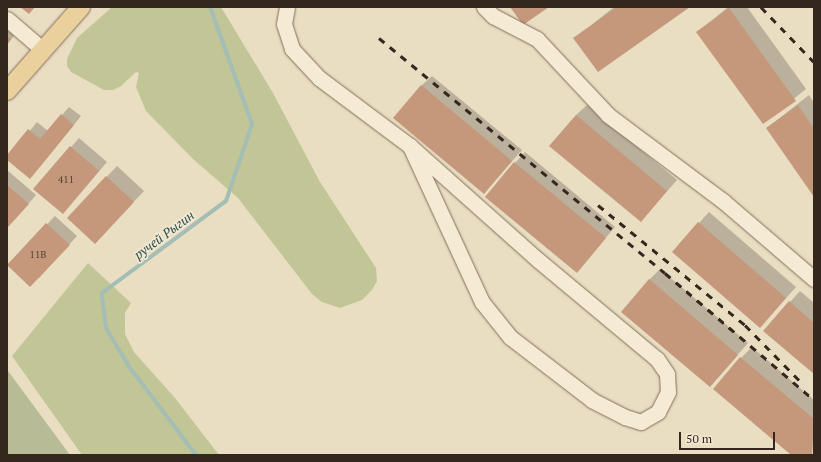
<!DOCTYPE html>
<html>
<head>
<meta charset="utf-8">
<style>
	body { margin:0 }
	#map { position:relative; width:821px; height:462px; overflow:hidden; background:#e9ddc2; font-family:"PT Serif",serif }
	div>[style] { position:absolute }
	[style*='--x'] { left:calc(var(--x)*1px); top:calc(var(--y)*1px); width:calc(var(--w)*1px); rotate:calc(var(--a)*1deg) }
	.green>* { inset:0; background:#c2c697 }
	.cemetery>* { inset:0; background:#b8bc96 }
	.shadow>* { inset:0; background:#0003 }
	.stream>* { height:4px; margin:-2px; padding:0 2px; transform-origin:2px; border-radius:2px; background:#a4bdb5 }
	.building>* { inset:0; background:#c5987b }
	.roads { filter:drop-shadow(0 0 1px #826f5b) drop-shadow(0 0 1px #826f5b) }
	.minor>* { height:15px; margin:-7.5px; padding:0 7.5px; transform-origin:7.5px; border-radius:7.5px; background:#f5ebd4 }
	.major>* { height:18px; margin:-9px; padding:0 9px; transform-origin:9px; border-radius:9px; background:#ead09c }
	.rail>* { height:3px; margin-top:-1.5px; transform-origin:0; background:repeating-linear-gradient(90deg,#33271e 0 7px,transparent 0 14px) }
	span { translate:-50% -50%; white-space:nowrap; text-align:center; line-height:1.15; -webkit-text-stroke:3.5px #f2e7d1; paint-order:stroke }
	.number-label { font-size:10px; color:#584335 }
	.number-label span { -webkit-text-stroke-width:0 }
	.water-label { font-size:13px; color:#2e514e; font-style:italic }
	.frame { position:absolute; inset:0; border:8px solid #33271e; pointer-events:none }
	.scale { position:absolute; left:679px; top:432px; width:96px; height:18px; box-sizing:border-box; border:2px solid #33271e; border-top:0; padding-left:5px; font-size:12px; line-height:14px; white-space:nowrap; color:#33271e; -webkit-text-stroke:3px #f2e7d1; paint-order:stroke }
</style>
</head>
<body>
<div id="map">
	<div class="green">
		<i style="clip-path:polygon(112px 7px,221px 7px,273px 93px,320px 182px,376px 268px,377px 281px,372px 290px,362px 300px,340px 308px,322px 302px,312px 294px,238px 198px,193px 159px,146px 111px,136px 87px,139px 73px,136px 72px,121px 86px,113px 90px,104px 90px,71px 72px,67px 66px,67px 59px,77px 38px)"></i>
		<i style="clip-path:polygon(88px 263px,131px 303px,125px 313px,125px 334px,134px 352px,175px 398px,219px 455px,82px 455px,12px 356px)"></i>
	</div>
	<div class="cemetery">
		<i style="clip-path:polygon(7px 370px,11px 375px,70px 455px,7px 455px)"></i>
	</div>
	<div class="shadow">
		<i style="clip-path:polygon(614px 7px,688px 7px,575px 38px)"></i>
		<i style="clip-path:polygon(728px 7px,747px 7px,806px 89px,763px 123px,698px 32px)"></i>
		<i style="clip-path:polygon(7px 27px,16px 33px,7px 45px)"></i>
		<i style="clip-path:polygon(432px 76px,522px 150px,484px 193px,421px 86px)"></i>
		<i style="clip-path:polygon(809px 95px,814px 103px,814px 195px,767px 128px)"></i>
		<i style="clip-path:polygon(587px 105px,677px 180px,641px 221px,576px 115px)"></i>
		<i style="clip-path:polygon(69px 107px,81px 116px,38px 169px,7px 159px,37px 122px,48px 131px)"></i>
		<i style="clip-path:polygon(79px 138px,107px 162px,71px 204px,35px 189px)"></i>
		<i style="clip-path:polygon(525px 152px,615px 227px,577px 271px,515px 163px)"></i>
		<i style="clip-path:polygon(117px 166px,144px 191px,95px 243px,68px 218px)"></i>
		<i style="clip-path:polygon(7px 170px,36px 195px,7px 228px)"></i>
		<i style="clip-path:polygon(709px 212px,796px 287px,760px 327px,699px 223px)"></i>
		<i style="clip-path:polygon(55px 216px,77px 236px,39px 278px,8px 265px)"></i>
		<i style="clip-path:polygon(660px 269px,748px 343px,710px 386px,649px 280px)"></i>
		<i style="clip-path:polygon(800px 291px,814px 303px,814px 373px,790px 302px)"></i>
		<i style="clip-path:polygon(752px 347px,814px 400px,812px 455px,792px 455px,741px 358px)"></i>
	</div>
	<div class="stream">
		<i style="--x:196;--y:455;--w:113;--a:-127.1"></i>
		<i style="--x:128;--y:365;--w:43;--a:-120.7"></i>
		<i style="--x:106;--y:328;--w:35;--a:-97"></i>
		<i style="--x:102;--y:293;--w:154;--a:-36.6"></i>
		<i style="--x:226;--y:201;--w:81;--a:-71.3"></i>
		<i style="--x:252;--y:124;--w:124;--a:-109.7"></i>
	</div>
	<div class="building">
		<i style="clip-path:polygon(20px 7px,35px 7px,29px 14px)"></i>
		<i style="clip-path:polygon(510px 7px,549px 7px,523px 25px)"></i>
		<i style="clip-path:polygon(617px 7px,690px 7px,598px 72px,573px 38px)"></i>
		<i style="clip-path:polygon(729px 8px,796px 101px,763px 124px,696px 32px)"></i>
		<i style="clip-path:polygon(7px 36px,11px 39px,7px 44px)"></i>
		<i style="clip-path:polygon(421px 85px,512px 161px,484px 194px,393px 118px)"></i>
		<i style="clip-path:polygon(798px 105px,814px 129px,814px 197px,766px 128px)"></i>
		<i style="clip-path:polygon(61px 114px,74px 125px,30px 179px,7px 160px,7px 155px,28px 129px,40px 139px)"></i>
		<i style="clip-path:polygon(576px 115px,667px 191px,641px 222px,549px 146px)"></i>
		<i style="clip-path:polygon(70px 146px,99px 171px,63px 214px,33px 189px)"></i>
		<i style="clip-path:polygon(514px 162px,606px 238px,577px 273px,485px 197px)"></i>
		<i style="clip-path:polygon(106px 176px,134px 202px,95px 244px,67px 218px)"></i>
		<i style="clip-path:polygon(7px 185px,29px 204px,7px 228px)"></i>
		<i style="clip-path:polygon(698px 222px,786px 298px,760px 328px,672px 252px)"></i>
		<i style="clip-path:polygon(46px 223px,70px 245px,30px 287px,7px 265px)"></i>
		<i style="clip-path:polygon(649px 279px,738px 355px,710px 387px,621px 312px)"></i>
		<i style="clip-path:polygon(789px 301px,814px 323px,814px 374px,763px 331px)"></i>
		<i style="clip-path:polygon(740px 357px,814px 419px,812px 455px,791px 455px,713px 389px)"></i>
	</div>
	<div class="roads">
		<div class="minor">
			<i style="--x:287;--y:7;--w:17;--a:100"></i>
			<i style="--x:284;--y:24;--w:26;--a:72"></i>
			<i style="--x:292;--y:49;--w:40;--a:47"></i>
			<i style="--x:319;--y:78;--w:114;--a:36.8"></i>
			<i style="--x:410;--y:146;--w:171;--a:41.7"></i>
			<i style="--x:538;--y:260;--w:155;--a:39.8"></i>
			<i style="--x:657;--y:359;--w:18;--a:56"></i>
			<i style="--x:667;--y:374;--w:18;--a:87"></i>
			<i style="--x:668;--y:392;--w:22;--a:117"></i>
			<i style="--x:658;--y:412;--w:20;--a:150"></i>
			<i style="--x:641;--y:422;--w:17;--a:-163"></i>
			<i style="--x:625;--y:417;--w:37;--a:-153"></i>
			<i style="--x:592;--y:400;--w:103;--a:-142.5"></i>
			<i style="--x:510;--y:337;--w:45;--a:-128.7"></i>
			<i style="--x:482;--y:302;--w:172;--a:-114.8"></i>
			<i style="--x:484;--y:7;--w:13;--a:45"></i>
			<i style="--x:493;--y:16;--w:50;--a:27.6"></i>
			<i style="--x:537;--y:39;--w:104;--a:46.9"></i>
			<i style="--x:608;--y:115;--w:144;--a:36.8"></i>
			<i style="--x:723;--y:201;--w:120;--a:40.6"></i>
			<i style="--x:7;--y:19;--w:46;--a:40.6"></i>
		</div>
		<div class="major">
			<i style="--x:7;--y:91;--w:112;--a:-48.6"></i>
		</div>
	</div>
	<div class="rail">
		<i style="--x:761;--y:7;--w:76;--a:46.1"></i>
		<i style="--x:379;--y:38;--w:370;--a:39.4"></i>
		<i style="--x:665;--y:273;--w:196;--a:40.4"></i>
		<i style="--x:598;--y:205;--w:190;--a:39.2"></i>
		<i style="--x:745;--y:325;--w:83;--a:45.5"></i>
	</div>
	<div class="number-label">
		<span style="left:66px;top:180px">411</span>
		<span style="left:38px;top:255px">11В</span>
	</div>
	<div class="water-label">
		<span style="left:164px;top:235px;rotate:-37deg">ручей Рыгин</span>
	</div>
	<div class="frame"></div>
	<div class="scale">50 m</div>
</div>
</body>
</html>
